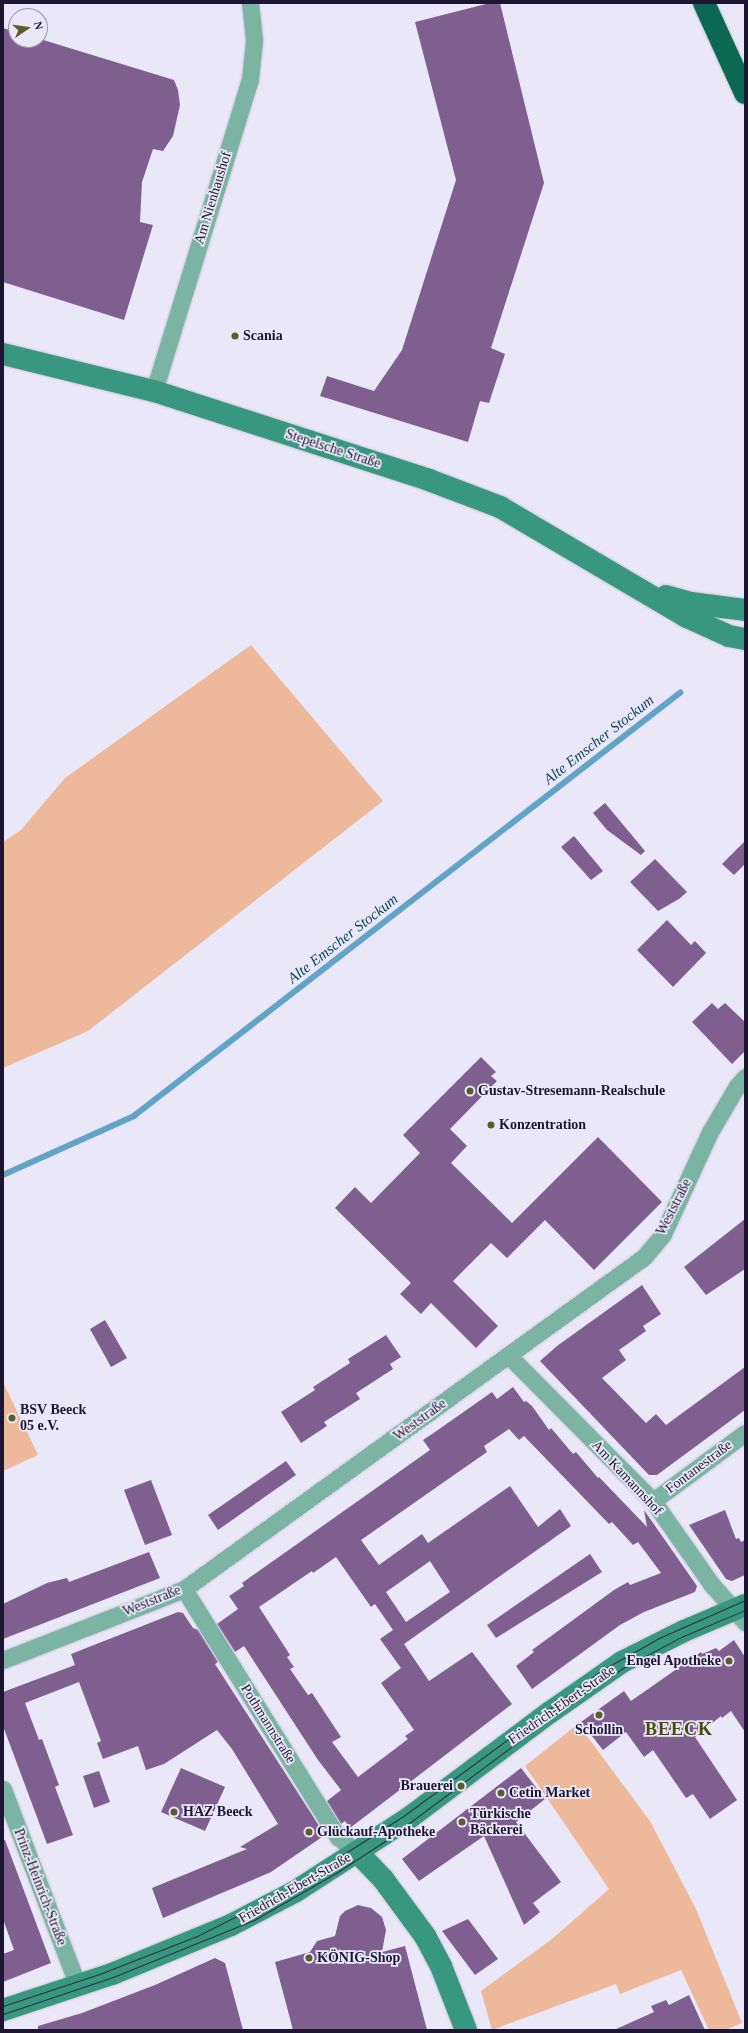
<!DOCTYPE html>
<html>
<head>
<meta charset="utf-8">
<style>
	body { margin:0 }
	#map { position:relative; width:748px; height:2033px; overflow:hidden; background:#eae8f8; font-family:Georgia,serif }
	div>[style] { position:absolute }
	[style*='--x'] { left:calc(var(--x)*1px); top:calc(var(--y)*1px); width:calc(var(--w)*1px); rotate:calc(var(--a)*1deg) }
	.green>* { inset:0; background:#edb99a }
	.stream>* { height:5.5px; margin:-2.75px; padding:0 2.75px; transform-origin:2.75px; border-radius:2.75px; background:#63a4c6 }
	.building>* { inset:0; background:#7e5f90 }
	.roads { filter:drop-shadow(0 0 1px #c9c6d8) drop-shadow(0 0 1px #c9c6d8) }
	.street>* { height:17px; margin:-8.5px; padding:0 8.5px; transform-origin:8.5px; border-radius:8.5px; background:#7bb4a2 }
	.secondary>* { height:22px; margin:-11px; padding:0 11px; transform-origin:11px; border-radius:11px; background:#37987f }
	.highway>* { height:22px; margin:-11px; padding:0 11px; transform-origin:11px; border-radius:11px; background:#0a6854 }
	.tram>* { height:1px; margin:-0.5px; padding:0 0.5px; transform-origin:0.5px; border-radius:0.5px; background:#322c46 }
	.dots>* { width:11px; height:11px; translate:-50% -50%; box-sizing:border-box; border:2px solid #eae8f8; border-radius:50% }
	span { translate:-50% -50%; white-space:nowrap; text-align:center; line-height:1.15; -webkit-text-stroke:3.5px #eae8f8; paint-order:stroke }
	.street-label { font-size:14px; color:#1d1632 }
	.poi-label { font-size:14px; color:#1d1632; font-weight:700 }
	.left { translate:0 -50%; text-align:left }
	.right { translate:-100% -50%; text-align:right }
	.water-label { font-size:15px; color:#0a425a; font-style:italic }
	.district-label { font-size:18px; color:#474b0e; font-weight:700; letter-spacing:1px }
	.frame { position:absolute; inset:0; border:4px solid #1d1632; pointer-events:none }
	.north { position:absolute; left:8px; top:8px; width:40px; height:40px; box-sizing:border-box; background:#eae8f8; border:1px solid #9894a9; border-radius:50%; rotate:77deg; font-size:11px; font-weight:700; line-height:16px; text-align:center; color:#1d1632 }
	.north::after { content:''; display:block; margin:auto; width:14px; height:18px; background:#595d2b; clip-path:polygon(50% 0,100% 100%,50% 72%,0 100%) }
</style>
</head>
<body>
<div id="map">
	<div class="green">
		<i style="clip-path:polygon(251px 645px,383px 801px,88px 1031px,3px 1068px,3px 842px,21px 830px,65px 778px)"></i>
		<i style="clip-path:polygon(3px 1382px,38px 1455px,3px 1471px)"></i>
		<i style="clip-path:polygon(578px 1724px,650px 1821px,696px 1909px,742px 2023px,725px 2030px,709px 2030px,681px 1970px,620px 1994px,616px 1984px,492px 2030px,481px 1991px,552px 1939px,609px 1889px,525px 1766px)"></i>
	</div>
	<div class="stream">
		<i style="--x:3;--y:1175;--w:144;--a:-24.2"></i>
		<i style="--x:134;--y:1116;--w:691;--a:-37.77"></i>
	</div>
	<div class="building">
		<i style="clip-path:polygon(490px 3px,500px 3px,544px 183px,491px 348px,505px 354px,489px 403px,480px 401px,468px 442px,320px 396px,327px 376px,374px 391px,402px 350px,456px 180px,415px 22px)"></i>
		<i style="clip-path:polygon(3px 28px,16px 32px,16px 40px,40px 39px,174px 80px,178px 90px,180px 105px,173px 136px,163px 151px,153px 149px,142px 182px,140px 222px,153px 225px,124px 320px,3px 282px)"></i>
		<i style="clip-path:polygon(605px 803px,645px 851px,641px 855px,607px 830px,593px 813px)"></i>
		<i style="clip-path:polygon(574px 836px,603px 871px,591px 880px,561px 847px)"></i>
		<i style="clip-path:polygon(745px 841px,745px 864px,734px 875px,722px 864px)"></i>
		<i style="clip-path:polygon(655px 859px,687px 892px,679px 899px,658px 911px,630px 882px)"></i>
		<i style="clip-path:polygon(667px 920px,691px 945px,695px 941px,706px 953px,673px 987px,637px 950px)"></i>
		<i style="clip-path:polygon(712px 1003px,718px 1009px,725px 1003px,745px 1022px,745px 1051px,732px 1064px,692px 1022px)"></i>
		<i style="clip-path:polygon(481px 1057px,496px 1072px,491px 1076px,497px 1081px,450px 1129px,467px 1146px,451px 1163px,512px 1223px,598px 1137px,662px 1202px,594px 1270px,545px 1220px,507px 1258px,491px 1243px,453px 1281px,498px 1326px,476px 1348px,431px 1303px,421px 1314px,400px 1294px,411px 1283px,335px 1208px,355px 1187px,371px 1203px,420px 1153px,403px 1135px)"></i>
		<i style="clip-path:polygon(745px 1219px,745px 1269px,706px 1295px,684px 1267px)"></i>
		<i style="clip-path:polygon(642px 1285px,661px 1314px,643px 1326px,646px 1331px,619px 1350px,626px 1360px,602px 1378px,646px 1423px,656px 1414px,666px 1425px,745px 1367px,745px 1410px,657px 1475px,649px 1475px,540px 1361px,557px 1346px)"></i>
		<i style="clip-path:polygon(105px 1320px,127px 1358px,111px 1367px,90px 1329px)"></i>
		<i style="clip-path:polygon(386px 1335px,401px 1357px,390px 1364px,393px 1369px,356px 1393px,360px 1399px,324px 1422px,327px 1426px,301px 1443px,281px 1412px,315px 1390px,313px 1387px,350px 1363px,348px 1359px)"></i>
		<i style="clip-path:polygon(evenodd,513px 1387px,524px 1402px,526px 1401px,532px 1406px,549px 1430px,551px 1428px,573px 1454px,576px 1452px,598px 1478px,599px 1477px,647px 1527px,644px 1510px,697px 1586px,695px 1592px,644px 1612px,620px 1625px,532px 1689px,516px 1666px,534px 1652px,532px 1650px,614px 1590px,628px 1582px,630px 1585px,661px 1573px,638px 1542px,633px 1545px,612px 1522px,609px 1524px,524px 1436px,519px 1440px,509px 1429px,484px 1446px,487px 1452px,361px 1540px,379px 1565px,422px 1534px,428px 1543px,510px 1486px,538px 1527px,560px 1509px,571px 1526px,404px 1644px,429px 1681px,472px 1652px,512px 1704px,350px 1828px,345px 1821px,341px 1824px,327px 1801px,341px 1790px,318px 1760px,244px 1646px,235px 1652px,217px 1624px,238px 1609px,229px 1596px,244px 1586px,242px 1583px,430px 1450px,423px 1440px,435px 1432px,492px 1392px,497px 1399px,513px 1387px,336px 1557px,371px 1607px,375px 1604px,393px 1630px,380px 1639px,401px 1668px,381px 1683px,414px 1730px,405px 1736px,408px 1739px,358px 1777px,332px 1742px,341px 1737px,312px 1693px,308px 1695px,290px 1669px,294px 1667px,287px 1657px,290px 1655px,259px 1607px,312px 1571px,313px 1573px,336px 1557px,513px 1387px,430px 1561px,450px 1592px,406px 1622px,386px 1592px,430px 1561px)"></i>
		<i style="clip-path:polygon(286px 1461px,296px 1475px,218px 1530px,208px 1515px)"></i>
		<i style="clip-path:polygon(151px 1480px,172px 1535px,145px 1545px,124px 1490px)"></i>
		<i style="clip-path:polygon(725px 1510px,736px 1539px,739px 1538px,741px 1542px,745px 1540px,745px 1575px,732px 1581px,726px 1579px,689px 1525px)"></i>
		<i style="clip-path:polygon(149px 1552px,160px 1578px,3px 1639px,3px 1604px,47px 1583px,67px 1578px,69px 1582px)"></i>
		<i style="clip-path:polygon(590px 1554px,602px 1572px,496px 1638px,487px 1625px)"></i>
		<i style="clip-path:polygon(178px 1612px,183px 1613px,193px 1628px,198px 1630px,218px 1662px,215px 1664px,325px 1835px,271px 1872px,163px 1918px,152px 1888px,247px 1849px,240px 1847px,278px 1824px,232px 1749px,217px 1730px,164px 1764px,146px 1770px,138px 1746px,103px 1759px,97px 1743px,101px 1741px,79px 1682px,25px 1703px,39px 1740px,42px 1739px,59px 1785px,55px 1787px,73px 1835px,47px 1844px,3px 1726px,3px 1692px,75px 1665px,71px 1654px)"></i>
		<i style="clip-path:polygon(734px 1640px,745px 1657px,745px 1732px,731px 1711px,722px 1718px,721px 1716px,695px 1737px,737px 1800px,710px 1819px,693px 1794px,686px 1798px,653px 1750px,644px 1757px,626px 1732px,603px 1750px,581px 1722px,624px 1691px,631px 1701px,701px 1652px,702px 1654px,716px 1648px,719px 1651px)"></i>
		<i style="clip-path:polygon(181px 1768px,225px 1787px,205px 1831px,161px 1812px)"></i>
		<i style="clip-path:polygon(521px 1768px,545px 1799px,516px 1822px,561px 1882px,533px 1903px,540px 1912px,524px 1925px,484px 1836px,419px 1881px,402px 1859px)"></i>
		<i style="clip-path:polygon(99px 1771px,110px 1802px,94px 1808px,83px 1776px)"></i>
		<i style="clip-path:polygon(3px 1840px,5px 1840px,51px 1963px,3px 1982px,3px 1954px,14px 1950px,3px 1919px)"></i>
		<i style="clip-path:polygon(358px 1905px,371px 1908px,382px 1917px,386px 1930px,382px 1952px,405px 1946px,427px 2030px,293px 2030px,275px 1962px,310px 1952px,317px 1941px,335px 1936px,340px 1916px,345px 1911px)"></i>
		<i style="clip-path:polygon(468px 1919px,498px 1959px,475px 1975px,442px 1931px)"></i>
		<i style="clip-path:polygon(215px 1958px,225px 1963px,243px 2030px,38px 2030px,38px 2026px,82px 2013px,155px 1985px)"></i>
		<i style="clip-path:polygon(689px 1995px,705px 2030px,614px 2030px,654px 2012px,651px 2006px,666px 2000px,669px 2005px)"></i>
	</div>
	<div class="roads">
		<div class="street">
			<i style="--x:154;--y:391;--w:326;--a:-72.9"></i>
			<i style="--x:250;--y:79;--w:39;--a:-84"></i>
			<i style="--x:254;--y:40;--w:37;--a:-96"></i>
			<i style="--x:509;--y:1356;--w:204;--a:45.2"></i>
			<i style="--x:653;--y:1501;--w:103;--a:54.9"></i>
			<i style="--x:712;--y:1585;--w:50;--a:48.3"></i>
			<i style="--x:653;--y:1501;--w:114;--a:-36.5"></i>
			<i style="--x:184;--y:1589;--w:292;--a:58.2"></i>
			<i style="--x:338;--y:1837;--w:26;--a:39"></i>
			<i style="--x:3;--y:1660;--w:194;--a:-21.4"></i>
			<i style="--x:184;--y:1589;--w:567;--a:-35.82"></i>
			<i style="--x:644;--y:1257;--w:30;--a:-50"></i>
			<i style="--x:663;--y:1234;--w:112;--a:-65.3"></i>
			<i style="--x:710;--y:1132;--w:53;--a:-59.6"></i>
			<i style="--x:737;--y:1086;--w:12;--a:-48"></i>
			<i style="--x:3;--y:1789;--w:211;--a:69.2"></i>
		</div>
		<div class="secondary">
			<i style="--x:3;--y:354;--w:155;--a:13.8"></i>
			<i style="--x:154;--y:391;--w:289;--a:17.9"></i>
			<i style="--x:429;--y:480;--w:76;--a:20.8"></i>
			<i style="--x:500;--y:507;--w:217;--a:30.5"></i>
			<i style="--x:687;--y:617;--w:46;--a:24.3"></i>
			<i style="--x:729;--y:636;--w:16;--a:11"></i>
			<i style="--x:666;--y:596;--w:26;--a:16"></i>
			<i style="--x:691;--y:603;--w:54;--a:7.4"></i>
			<i style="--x:358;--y:1853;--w:36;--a:46"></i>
			<i style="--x:383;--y:1879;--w:71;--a:53.6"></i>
			<i style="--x:425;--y:1936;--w:34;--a:62"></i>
			<i style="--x:441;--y:1966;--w:69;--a:68.7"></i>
			<i style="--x:3;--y:2010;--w:115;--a:-18.3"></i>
			<i style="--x:112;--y:1974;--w:129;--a:-22.4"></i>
			<i style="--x:231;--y:1925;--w:73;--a:-27.6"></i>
			<i style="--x:296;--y:1891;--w:135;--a:-32.9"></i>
			<i style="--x:409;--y:1818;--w:175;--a:-36.9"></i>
			<i style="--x:549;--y:1713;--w:89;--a:-34.9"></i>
			<i style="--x:622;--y:1662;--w:69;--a:-26.6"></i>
			<i style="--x:684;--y:1631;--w:66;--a:-23.1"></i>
		</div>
		<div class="highway">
			<i style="--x:704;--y:3;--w:99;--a:65.5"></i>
		</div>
	</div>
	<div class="tram">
		<i style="--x:3;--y:2006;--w:104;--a:-18.4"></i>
		<i style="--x:102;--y:1973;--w:100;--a:-21.2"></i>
		<i style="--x:195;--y:1937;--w:98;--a:-26.6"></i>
		<i style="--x:283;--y:1893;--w:141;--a:-32.6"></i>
		<i style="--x:402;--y:1817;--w:248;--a:-36.3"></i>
		<i style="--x:602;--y:1670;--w:65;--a:-29.3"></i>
		<i style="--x:659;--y:1638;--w:94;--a:-23.8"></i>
		<i style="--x:3;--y:2014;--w:116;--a:-18.6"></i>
		<i style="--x:113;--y:1977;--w:152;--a:-22"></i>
		<i style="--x:254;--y:1920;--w:95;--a:-29.8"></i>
		<i style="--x:336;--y:1873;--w:59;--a:-33.1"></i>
		<i style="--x:385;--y:1841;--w:249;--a:-36.7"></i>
		<i style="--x:585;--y:1692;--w:45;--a:-32.3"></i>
		<i style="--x:623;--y:1668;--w:66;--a:-28.1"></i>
		<i style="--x:681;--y:1637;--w:69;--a:-22.9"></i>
	</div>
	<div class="dots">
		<i style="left:235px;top:336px;background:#595d2b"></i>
		<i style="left:470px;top:1091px;background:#595d2b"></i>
		<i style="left:491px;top:1125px;background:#595d2b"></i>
		<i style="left:12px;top:1418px;background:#595d2b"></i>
		<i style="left:729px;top:1661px;background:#595d2b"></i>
		<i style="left:599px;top:1715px;background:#595d2b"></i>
		<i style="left:461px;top:1786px;background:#595d2b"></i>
		<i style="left:501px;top:1793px;background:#595d2b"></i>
		<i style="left:174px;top:1812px;background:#595d2b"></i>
		<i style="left:462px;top:1822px;background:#595d2b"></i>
		<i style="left:309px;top:1832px;background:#595d2b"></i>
		<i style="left:309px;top:1958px;background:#595d2b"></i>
	</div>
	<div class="street-label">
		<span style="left:213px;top:198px;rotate:-73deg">Am Nienhaushof</span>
		<span style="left:333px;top:449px;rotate:18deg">Stepelsche Straße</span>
		<span style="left:674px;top:1207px;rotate:-63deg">Weststraße</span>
		<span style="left:420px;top:1420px;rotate:-36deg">Weststraße</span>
		<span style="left:699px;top:1467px;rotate:-37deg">Fontanestraße</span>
		<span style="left:627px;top:1478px;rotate:47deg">Am Kamannshof</span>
		<span style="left:152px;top:1601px;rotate:-22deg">Weststraße</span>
		<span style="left:562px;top:1705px;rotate:-35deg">Friedrich-Ebert-Straße</span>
		<span style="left:268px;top:1724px;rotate:58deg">Pothmannstraße</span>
		<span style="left:40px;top:1887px;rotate:69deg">Prinz-Heinrich-Straße</span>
		<span style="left:295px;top:1888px;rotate:-30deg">Friedrich-Ebert-Straße</span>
	</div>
	<div class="poi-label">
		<span class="left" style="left:243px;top:336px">Scania</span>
		<span class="left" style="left:478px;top:1091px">Gustav-Stresemann-Realschule</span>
		<span class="left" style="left:499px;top:1125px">Konzentration</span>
		<span class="left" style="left:20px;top:1418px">BSV Beeck<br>05 e.V.</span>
		<span class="right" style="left:721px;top:1661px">Engel Apotheke</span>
		<span style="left:599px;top:1730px">Schollin</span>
		<span class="right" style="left:453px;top:1786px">Brauerei</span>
		<span class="left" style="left:509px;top:1793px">Cetin Market</span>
		<span class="left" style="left:183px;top:1812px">HAZ Beeck</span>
		<span class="left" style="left:470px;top:1822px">Türkische<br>Bäckerei</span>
		<span class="left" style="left:317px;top:1832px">Glückauf-Apotheke</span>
		<span class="left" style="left:317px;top:1958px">KÖNIG-Shop</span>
	</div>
	<div class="water-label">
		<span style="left:599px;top:740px;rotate:-38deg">Alte Emscher Stockum</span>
		<span style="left:343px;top:939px;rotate:-38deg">Alte Emscher Stockum</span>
	</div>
	<div class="district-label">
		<span style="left:679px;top:1729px">BEECK</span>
	</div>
	<div class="frame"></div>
	<div class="north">N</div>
</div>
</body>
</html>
